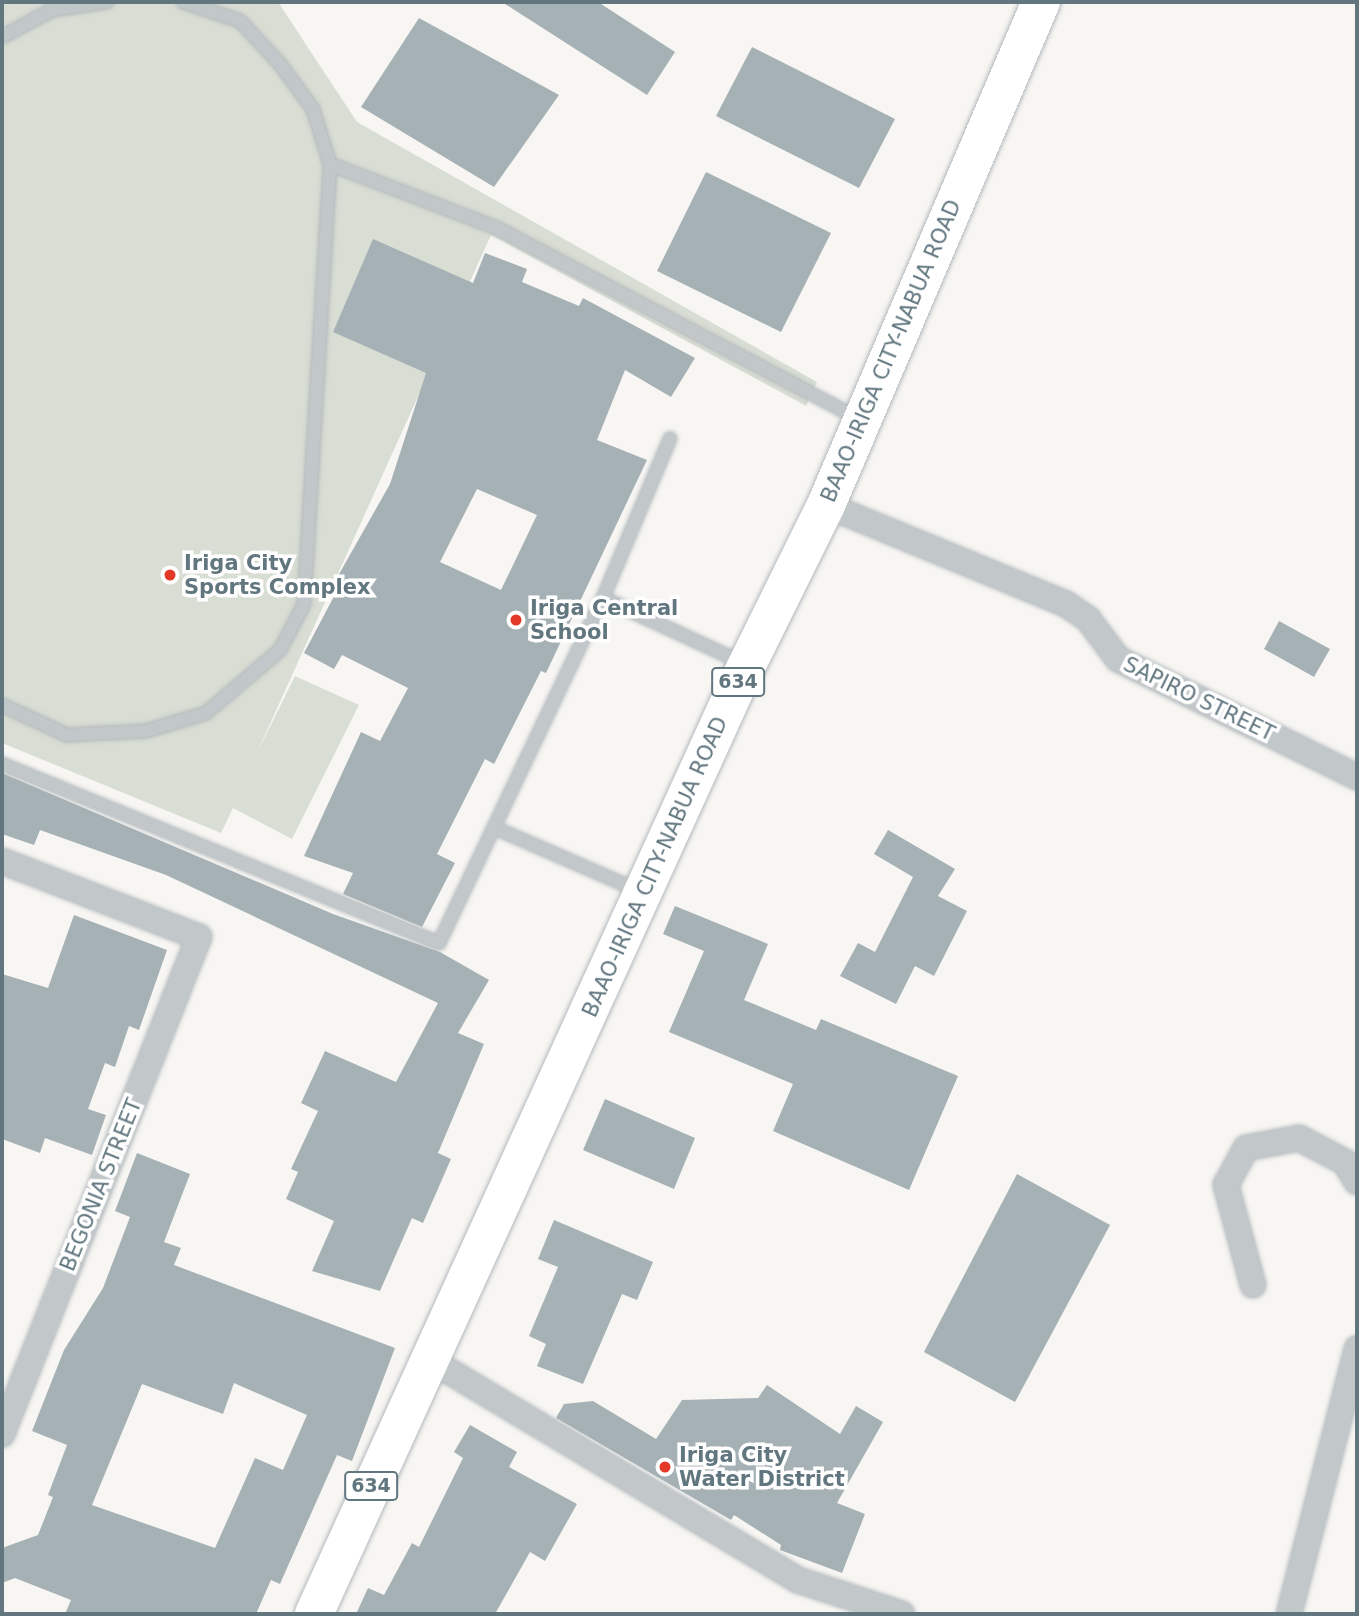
<!DOCTYPE html>
<html>
<head>
<meta charset="utf-8">
<style>
	body { margin:0 }
	#map { position:relative; width:1359px; height:1616px; overflow:hidden; background:#f7f6f3; font-family:"DejaVu Sans",sans-serif }
	div>[style] { position:absolute }
	[style*='--x'] { left:calc(var(--x)*1px); top:calc(var(--y)*1px); width:calc(var(--w)*1px); rotate:calc(var(--a)*1deg) }
	.green>* { inset:0; background:#d9ded4 }
	.building>* { inset:0; background:#a6b1b5 }
	.roads { filter:drop-shadow(0 0 2px #b3b9bc) drop-shadow(0 0 2px #b3b9bc) }
	.service>* { height:12px; margin:-6px; padding:0 6px; transform-origin:6px; border-radius:6px; background:#c2c7c9 }
	.minor>* { height:24px; margin:-12px; padding:0 12px; transform-origin:12px; border-radius:12px; background:#c2c7c9 }
	.primary>* { height:38px; margin:-19px; padding:0 19px; transform-origin:19px; border-radius:19px; background:#fff }
	.dots>* { width:19px; height:19px; translate:-50% -50%; box-sizing:border-box; border:4px solid #fff; border-radius:50% }
	span { translate:-50% -50%; white-space:nowrap; text-align:center; line-height:1.15; -webkit-text-stroke:7px #fff; paint-order:stroke }
	.shield-label span { padding:2px 5px; background:#fff; border:2px solid; border-radius:5px; -webkit-text-stroke-width:0 }
	.shield-label { font-size:19px; color:#61767f; font-weight:700 }
	.street-label { font-size:21px; color:#61767f }
	.poi-label { font-size:21px; color:#61767f; font-weight:700 }
	.left { translate:0 -50%; text-align:left }
	.frame { position:absolute; inset:0; border:4px solid #61767f; pointer-events:none }
</style>
</head>
<body>
<div id="map">
	<div class="green">
		<i style="clip-path:polygon(2px 2px,278px 2px,357px 122px,817px 382px,806px 406px,491px 235px,256px 755px,295px 676px,359px 705px,292px 839px,233px 808px,221px 833px,2px 743px)"></i>
	</div>
	<div class="building">
		<i style="clip-path:polygon(502px 2px,598px 2px,675px 52px,647px 95px)"></i>
		<i style="clip-path:polygon(419px 18px,559px 95px,494px 187px,361px 107px)"></i>
		<i style="clip-path:polygon(752px 47px,895px 119px,859px 188px,716px 116px)"></i>
		<i style="clip-path:polygon(706px 172px,831px 233px,781px 332px,657px 271px)"></i>
		<i style="clip-path:polygon(evenodd,373px 239px,473px 283px,485px 253px,527px 269px,522px 282px,579px 306px,583px 298px,695px 358px,671px 397px,625px 370px,597px 440px,647px 460px,546px 673px,541px 671px,494px 764px,485px 759px,437px 854px,455px 863px,422px 927px,343px 894px,353px 873px,304px 856px,361px 732px,380px 741px,408px 688px,342px 655px,334px 669px,304px 653px,340px 585px,334px 583px,390px 484px,426px 373px,333px 332px,373px 239px,477px 489px,537px 515px,501px 590px,440px 562px,477px 489px)"></i>
		<i style="clip-path:polygon(1279px 621px,1330px 649px,1314px 677px,1264px 649px)"></i>
		<i style="clip-path:polygon(2px 773px,333px 914px,440px 952px,489px 980px,458px 1033px,484px 1044px,438px 1153px,451px 1159px,423px 1223px,412px 1218px,380px 1291px,312px 1271px,334px 1221px,286px 1199px,298px 1172px,291px 1169px,318px 1111px,301px 1103px,325px 1051px,396px 1082px,438px 1003px,166px 875px,40px 830px,34px 845px,2px 834px)"></i>
		<i style="clip-path:polygon(888px 830px,955px 869px,938px 896px,967px 911px,934px 976px,915px 966px,896px 1004px,840px 976px,858px 943px,875px 952px,913px 877px,874px 854px)"></i>
		<i style="clip-path:polygon(675px 906px,768px 944px,744px 1000px,816px 1030px,821px 1019px,958px 1076px,909px 1190px,773px 1131px,793px 1084px,669px 1032px,704px 951px,663px 934px)"></i>
		<i style="clip-path:polygon(74px 915px,167px 950px,139px 1030px,129px 1026px,115px 1067px,105px 1063px,88px 1109px,106px 1115px,92px 1155px,45px 1138px,40px 1153px,2px 1139px,2px 974px,48px 988px)"></i>
		<i style="clip-path:polygon(605px 1099px,695px 1138px,674px 1189px,583px 1150px)"></i>
		<i style="clip-path:polygon(evenodd,137px 1153px,190px 1174px,164px 1242px,181px 1248px,174px 1265px,395px 1348px,352px 1461px,337px 1455px,280px 1584px,271px 1580px,256px 1614px,65px 1614px,71px 1600px,15px 1578px,2px 1583px,2px 1548px,38px 1535px,53px 1497px,48px 1495px,67px 1445px,32px 1431px,64px 1350px,103px 1288px,130px 1217px,115px 1211px,137px 1153px,234px 1383px,307px 1415px,283px 1470px,255px 1458px,215px 1548px,92px 1505px,142px 1384px,223px 1414px,234px 1383px)"></i>
		<i style="clip-path:polygon(1017px 1174px,1110px 1225px,1015px 1402px,924px 1352px)"></i>
		<i style="clip-path:polygon(554px 1220px,653px 1262px,637px 1300px,622px 1294px,583px 1384px,537px 1366px,546px 1344px,529px 1336px,558px 1267px,538px 1259px)"></i>
		<i style="clip-path:polygon(767px 1385px,840px 1434px,856px 1406px,883px 1422px,837px 1503px,865px 1514px,842px 1573px,780px 1550px,781px 1545px,734px 1515px,731px 1520px,556px 1418px,564px 1404px,593px 1401px,656px 1439px,682px 1400px,758px 1398px)"></i>
		<i style="clip-path:polygon(470px 1425px,517px 1452px,509px 1467px,577px 1504px,545px 1561px,530px 1552px,495px 1614px,356px 1614px,368px 1588px,384px 1595px,412px 1543px,419px 1547px,463px 1458px,454px 1452px)"></i>
	</div>
	<div class="roads">
		<div class="service">
			<i style="--x:2;--y:37;--w:57;--a:-28.4"></i>
			<i style="--x:52;--y:10;--w:56;--a:-8.3"></i>
			<i style="--x:330;--y:164;--w:181;--a:21"></i>
			<i style="--x:499;--y:229;--w:407;--a:27.8"></i>
			<i style="--x:603;--y:598;--w:154;--a:24.9"></i>
			<i style="--x:2;--y:705;--w:72;--a:24.8"></i>
			<i style="--x:67;--y:735;--w:79;--a:-2.9"></i>
			<i style="--x:146;--y:731;--w:63;--a:-16.7"></i>
			<i style="--x:206;--y:713;--w:97;--a:-40.4"></i>
			<i style="--x:280;--y:650;--w:52;--a:-62.4"></i>
			<i style="--x:304;--y:604;--w:441;--a:-86.6"></i>
			<i style="--x:330;--y:164;--w:58;--a:-107.2"></i>
			<i style="--x:313;--y:109;--w:56;--a:-126.3"></i>
			<i style="--x:280;--y:64;--w:59;--a:-132.9"></i>
			<i style="--x:240;--y:21;--w:60;--a:-161.6"></i>
			<i style="--x:2;--y:764;--w:472;--a:22.3"></i>
			<i style="--x:439;--y:943;--w:382;--a:-64.6"></i>
			<i style="--x:603;--y:598;--w:173;--a:-67.2"></i>
			<i style="--x:495;--y:828;--w:157;--a:23.6"></i>
		</div>
		<div class="minor">
			<i style="--x:826;--y:505;--w:260;--a:22.4"></i>
			<i style="--x:1066;--y:604;--w:27;--a:34"></i>
			<i style="--x:1088;--y:619;--w:50;--a:53.1"></i>
			<i style="--x:1118;--y:659;--w:267;--a:26.3"></i>
			<i style="--x:2;--y:861;--w:211;--a:21.1"></i>
			<i style="--x:199;--y:937;--w:535;--a:111.62"></i>
			<i style="--x:1253;--y:1285;--w:104;--a:-105.1"></i>
			<i style="--x:1226;--y:1185;--w:42;--a:-61.6"></i>
			<i style="--x:1246;--y:1148;--w:54;--a:-10.7"></i>
			<i style="--x:1299;--y:1138;--w:52;--a:27.6"></i>
			<i style="--x:1345;--y:1162;--w:23;--a:59"></i>
			<i style="--x:427;--y:1358;--w:432;--a:30.9"></i>
			<i style="--x:798;--y:1580;--w:109;--a:18.1"></i>
			<i style="--x:1289;--y:1614;--w:274;--a:-75.6"></i>
		</div>
		<div class="primary">
			<i style="--x:314;--y:1614;--w:1025;--a:-65.51"></i>
			<i style="--x:739;--y:681;--w:196;--a:-63.7"></i>
			<i style="--x:826;--y:505;--w:547;--a:-66.86"></i>
		</div>
	</div>
	<div class="dots">
		<i style="left:170px;top:575px;background:#e43926"></i>
		<i style="left:516px;top:620px;background:#e43926"></i>
		<i style="left:665px;top:1467px;background:#e43926"></i>
	</div>
	<div class="shield-label">
		<span style="left:738px;top:682px">634</span>
		<span style="left:371px;top:1486px">634</span>
	</div>
	<div class="street-label">
		<span style="left:891px;top:351px;rotate:-67deg">BAAO-IRIGA CITY-NABUA ROAD</span>
		<span style="left:1199px;top:699px;rotate:26deg">SAPIRO STREET</span>
		<span style="left:655px;top:867px;rotate:-66deg">BAAO-IRIGA CITY-NABUA ROAD</span>
		<span style="left:101px;top:1185px;rotate:-68deg">BEGONIA STREET</span>
	</div>
	<div class="poi-label">
		<span class="left" style="left:184px;top:575px">Iriga City<br>Sports Complex</span>
		<span class="left" style="left:530px;top:620px">Iriga Central<br>School</span>
		<span class="left" style="left:679px;top:1467px">Iriga City<br>Water District</span>
	</div>
	<div class="frame"></div>
</div>
</body>
</html>
